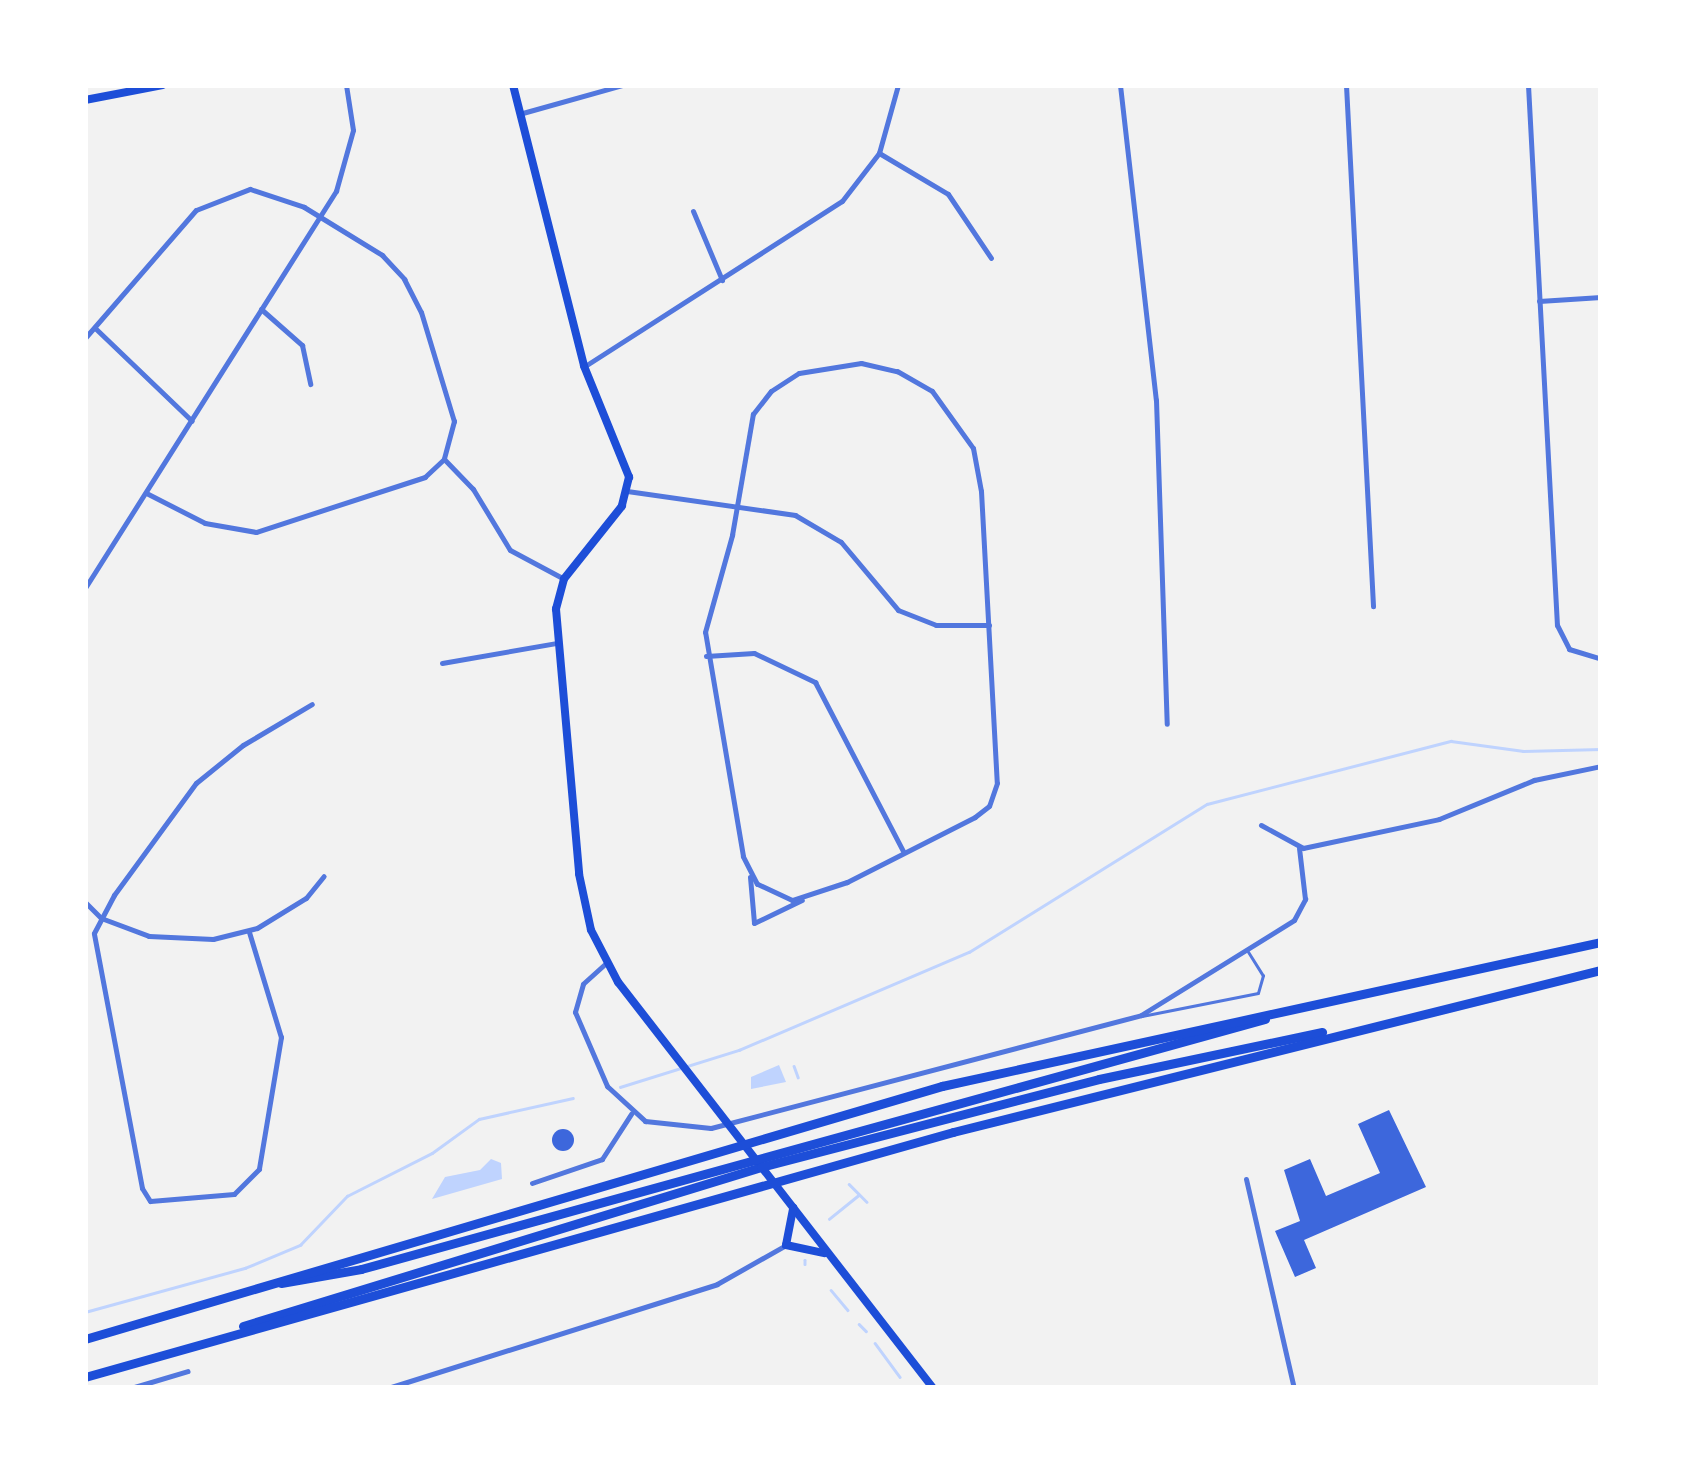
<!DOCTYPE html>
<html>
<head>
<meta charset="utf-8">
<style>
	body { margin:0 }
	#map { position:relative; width:1686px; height:1473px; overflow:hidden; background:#f2f2f2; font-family:Barlow,sans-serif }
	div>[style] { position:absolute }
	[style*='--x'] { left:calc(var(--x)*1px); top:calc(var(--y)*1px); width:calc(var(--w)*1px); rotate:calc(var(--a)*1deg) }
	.water>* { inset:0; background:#bfd3fe }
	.stream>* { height:2.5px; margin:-1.25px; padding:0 1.25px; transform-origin:1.25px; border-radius:1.25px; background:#bfd3fe }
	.building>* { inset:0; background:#3d67dc }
	.round { border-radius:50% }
	.service>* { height:2.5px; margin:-1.25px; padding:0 1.25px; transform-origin:1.25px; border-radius:1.25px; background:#5277de }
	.minor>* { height:5px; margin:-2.5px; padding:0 2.5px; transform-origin:2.5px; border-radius:2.5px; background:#5277de }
	.secondary>* { height:8px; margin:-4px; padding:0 4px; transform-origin:4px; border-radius:4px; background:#1d4ed8 }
	.trunk>* { height:9px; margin:-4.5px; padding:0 4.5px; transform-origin:4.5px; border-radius:4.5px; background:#1d4ed8 }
	span { translate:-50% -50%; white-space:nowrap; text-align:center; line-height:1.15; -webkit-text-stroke:9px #fff; paint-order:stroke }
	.frame { position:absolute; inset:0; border:88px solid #fff; pointer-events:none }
</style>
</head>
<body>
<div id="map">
	<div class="water">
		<i style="clip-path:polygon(779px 1065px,786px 1082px,751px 1089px,751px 1077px)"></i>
		<i style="clip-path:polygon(491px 1159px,501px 1163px,502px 1179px,432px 1199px,445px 1177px,480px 1170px)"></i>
	</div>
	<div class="stream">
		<i style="--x:794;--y:1066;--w:12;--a:70"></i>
		<i style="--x:620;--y:1087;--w:125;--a:-17.3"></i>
		<i style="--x:739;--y:1050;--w:250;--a:-23.1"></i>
		<i style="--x:969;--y:952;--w:280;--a:-31.9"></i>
		<i style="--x:1207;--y:804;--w:252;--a:-14.5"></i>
		<i style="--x:1451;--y:741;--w:73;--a:7.9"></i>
		<i style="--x:1523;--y:751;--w:78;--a:-1.5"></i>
		<i style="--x:849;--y:1184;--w:25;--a:45"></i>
		<i style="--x:829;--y:1219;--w:38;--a:-39"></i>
		<i style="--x:805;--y:1260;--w:4;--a:90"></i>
		<i style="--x:831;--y:1290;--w:26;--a:50"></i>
		<i style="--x:85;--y:1312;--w:166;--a:-15.4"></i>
		<i style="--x:245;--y:1268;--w:60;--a:-22.7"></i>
		<i style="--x:300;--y:1245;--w:68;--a:-46.2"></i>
		<i style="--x:347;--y:1196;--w:95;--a:-26.8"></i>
		<i style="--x:432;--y:1153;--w:58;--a:-35.9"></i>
		<i style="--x:479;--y:1119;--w:96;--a:-12.6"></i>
		<i style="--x:859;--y:1324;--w:10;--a:45"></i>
		<i style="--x:875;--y:1343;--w:42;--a:53.7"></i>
	</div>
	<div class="building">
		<i style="clip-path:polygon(1389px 1110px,1426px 1187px,1304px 1240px,1316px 1268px,1295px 1277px,1275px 1231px,1300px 1221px,1284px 1170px,1310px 1159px,1326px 1196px,1380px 1173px,1358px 1124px)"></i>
		<i class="round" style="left:552px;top:1129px;width:22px;height:22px"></i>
	</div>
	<div class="service">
		<i style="--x:1142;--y:1016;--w:118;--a:-11.2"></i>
		<i style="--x:1258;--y:993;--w:18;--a:-74"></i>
		<i style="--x:1263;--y:976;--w:28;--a:-122"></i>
	</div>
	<div class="minor">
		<i style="--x:1120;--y:85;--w:317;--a:83.5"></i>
		<i style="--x:1156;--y:400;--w:324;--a:88.1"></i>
		<i style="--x:1346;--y:85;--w:522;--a:87.03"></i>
		<i style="--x:1528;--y:85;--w:541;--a:86.93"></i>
		<i style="--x:1557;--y:625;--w:27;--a:63"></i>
		<i style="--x:1569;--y:649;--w:34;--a:17"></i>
		<i style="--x:519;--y:114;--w:107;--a:-15.7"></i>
		<i style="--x:879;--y:153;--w:80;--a:30.7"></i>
		<i style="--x:948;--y:194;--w:77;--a:56.1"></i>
		<i style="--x:693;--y:211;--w:75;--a:67.2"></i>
		<i style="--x:1539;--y:301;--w:62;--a:-3.7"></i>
		<i style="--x:261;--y:309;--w:55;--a:41.3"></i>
		<i style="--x:302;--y:345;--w:40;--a:78"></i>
		<i style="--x:95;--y:328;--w:134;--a:43.8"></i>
		<i style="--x:85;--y:338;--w:169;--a:-49.1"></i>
		<i style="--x:196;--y:210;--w:58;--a:-21.3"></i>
		<i style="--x:250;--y:189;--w:57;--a:18.4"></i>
		<i style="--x:304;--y:207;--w:92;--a:31.6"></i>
		<i style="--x:382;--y:255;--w:33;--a:47"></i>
		<i style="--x:404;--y:279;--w:37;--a:63"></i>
		<i style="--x:421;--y:312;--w:114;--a:73.2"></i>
		<i style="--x:454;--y:421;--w:39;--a:105"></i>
		<i style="--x:444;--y:459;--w:26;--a:137"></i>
		<i style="--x:425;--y:477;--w:178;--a:162"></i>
		<i style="--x:256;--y:532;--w:52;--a:-170"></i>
		<i style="--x:205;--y:523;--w:66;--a:-153"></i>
		<i style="--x:861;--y:363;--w:37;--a:13"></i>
		<i style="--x:897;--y:371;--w:40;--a:29.7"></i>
		<i style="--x:932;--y:391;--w:70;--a:54.3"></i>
		<i style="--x:973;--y:448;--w:44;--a:79.5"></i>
		<i style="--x:981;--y:491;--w:292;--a:86.9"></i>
		<i style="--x:997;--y:783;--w:24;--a:109"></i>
		<i style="--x:989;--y:806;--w:18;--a:142"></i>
		<i style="--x:975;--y:817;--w:144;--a:153.1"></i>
		<i style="--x:847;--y:882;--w:58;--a:161.9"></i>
		<i style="--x:792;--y:900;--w:38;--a:-155"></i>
		<i style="--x:757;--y:884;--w:31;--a:-117"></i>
		<i style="--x:743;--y:856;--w:227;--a:-99.6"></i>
		<i style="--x:705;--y:632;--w:101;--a:-74.4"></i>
		<i style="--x:732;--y:535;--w:123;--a:-80.2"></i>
		<i style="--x:753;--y:414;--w:29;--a:-52"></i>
		<i style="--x:771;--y:391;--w:33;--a:-33"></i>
		<i style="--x:799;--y:373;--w:63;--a:-9.2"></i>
		<i style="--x:585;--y:366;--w:305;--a:-32.7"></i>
		<i style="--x:842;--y:201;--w:61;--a:-52.4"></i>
		<i style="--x:879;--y:153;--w:71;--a:-74.4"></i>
		<i style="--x:444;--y:459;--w:42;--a:46"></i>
		<i style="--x:473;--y:489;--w:71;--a:58.8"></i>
		<i style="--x:510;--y:550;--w:61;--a:28.2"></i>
		<i style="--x:627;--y:491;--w:170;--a:8.1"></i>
		<i style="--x:795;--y:515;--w:53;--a:30.4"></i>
		<i style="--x:841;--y:542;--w:89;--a:50"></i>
		<i style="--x:898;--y:610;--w:41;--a:21.5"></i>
		<i style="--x:936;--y:625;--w:53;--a:0"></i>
		<i style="--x:85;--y:588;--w:470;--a:-57.7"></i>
		<i style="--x:336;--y:191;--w:63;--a:-74.4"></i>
		<i style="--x:353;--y:130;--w:46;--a:-98.8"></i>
		<i style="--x:706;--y:656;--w:48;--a:-3.6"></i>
		<i style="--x:754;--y:653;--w:68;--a:25.4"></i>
		<i style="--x:815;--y:682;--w:191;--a:62.5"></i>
		<i style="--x:442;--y:663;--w:117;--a:-9.9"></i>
		<i style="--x:1261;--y:825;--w:48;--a:28.7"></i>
		<i style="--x:1303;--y:848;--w:139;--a:-12"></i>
		<i style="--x:1439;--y:819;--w:103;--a:-22.3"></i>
		<i style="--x:1534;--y:780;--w:68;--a:-11.8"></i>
		<i style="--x:750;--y:877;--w:46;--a:85"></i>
		<i style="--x:754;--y:923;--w:53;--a:-25.6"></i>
		<i style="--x:85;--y:902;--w:23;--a:45"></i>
		<i style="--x:101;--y:918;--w:51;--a:20.6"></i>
		<i style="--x:149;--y:936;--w:64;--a:2.7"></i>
		<i style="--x:213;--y:939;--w:45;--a:-14"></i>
		<i style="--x:257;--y:928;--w:57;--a:-31.5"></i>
		<i style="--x:306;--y:898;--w:28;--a:-51"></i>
		<i style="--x:249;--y:932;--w:110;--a:73.1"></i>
		<i style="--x:281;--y:1037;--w:134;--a:99.5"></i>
		<i style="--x:259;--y:1169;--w:35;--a:135"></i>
		<i style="--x:234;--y:1194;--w:84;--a:175.2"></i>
		<i style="--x:150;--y:1201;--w:15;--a:-122"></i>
		<i style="--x:142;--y:1188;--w:259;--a:-100.7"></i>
		<i style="--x:94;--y:933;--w:43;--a:-62.2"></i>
		<i style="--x:114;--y:895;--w:139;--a:-53.8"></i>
		<i style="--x:196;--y:783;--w:60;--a:-39"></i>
		<i style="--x:243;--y:745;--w:80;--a:-30.7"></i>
		<i style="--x:606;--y:963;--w:31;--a:138"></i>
		<i style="--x:583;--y:984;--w:29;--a:106"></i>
		<i style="--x:575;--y:1012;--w:81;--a:66.6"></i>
		<i style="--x:607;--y:1086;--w:52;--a:42.6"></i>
		<i style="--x:645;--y:1121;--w:66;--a:6.1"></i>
		<i style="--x:711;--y:1128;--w:445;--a:-14.7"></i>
		<i style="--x:1141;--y:1015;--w:180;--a:-31.8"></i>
		<i style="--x:1294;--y:920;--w:24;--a:-62"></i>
		<i style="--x:1305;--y:899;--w:51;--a:-96.7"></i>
		<i style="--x:1246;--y:1179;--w:214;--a:77.1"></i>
		<i style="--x:532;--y:1183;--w:74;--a:-18.9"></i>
		<i style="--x:602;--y:1159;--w:54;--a:-57.2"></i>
		<i style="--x:131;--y:1388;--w:59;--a:-16.6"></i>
		<i style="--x:388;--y:1388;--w:345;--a:-17.5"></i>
		<i style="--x:717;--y:1284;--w:79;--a:-29.5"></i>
	</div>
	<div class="secondary">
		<i style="--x:513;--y:85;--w:290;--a:75.8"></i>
		<i style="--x:584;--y:366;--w:120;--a:67.9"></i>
		<i style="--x:629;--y:477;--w:30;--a:104"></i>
		<i style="--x:622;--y:506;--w:93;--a:128.5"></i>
		<i style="--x:564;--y:579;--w:31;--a:105"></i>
		<i style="--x:556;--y:609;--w:266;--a:85"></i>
		<i style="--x:579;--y:874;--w:57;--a:77.9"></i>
		<i style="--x:591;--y:930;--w:59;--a:62.6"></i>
		<i style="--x:618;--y:982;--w:514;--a:52.19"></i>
		<i style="--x:85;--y:100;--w:79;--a:-10.9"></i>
		<i style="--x:786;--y:1245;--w:39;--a:12"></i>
		<i style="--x:786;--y:1245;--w:38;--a:-79"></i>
	</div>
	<div class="trunk">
		<i style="--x:281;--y:1283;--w:81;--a:-9.9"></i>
		<i style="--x:361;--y:1269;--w:938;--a:-15.46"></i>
		<i style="--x:243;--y:1326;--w:542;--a:-17.06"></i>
		<i style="--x:761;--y:1167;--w:349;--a:-14.6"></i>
		<i style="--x:1099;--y:1079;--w:228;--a:-11.9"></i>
		<i style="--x:85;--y:1339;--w:894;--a:-16.45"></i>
		<i style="--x:942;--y:1086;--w:675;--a:-12.33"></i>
		<i style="--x:85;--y:1377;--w:902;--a:-15.76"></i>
		<i style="--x:953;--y:1132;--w:668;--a:-14.04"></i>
	</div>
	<div class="frame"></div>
</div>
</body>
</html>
